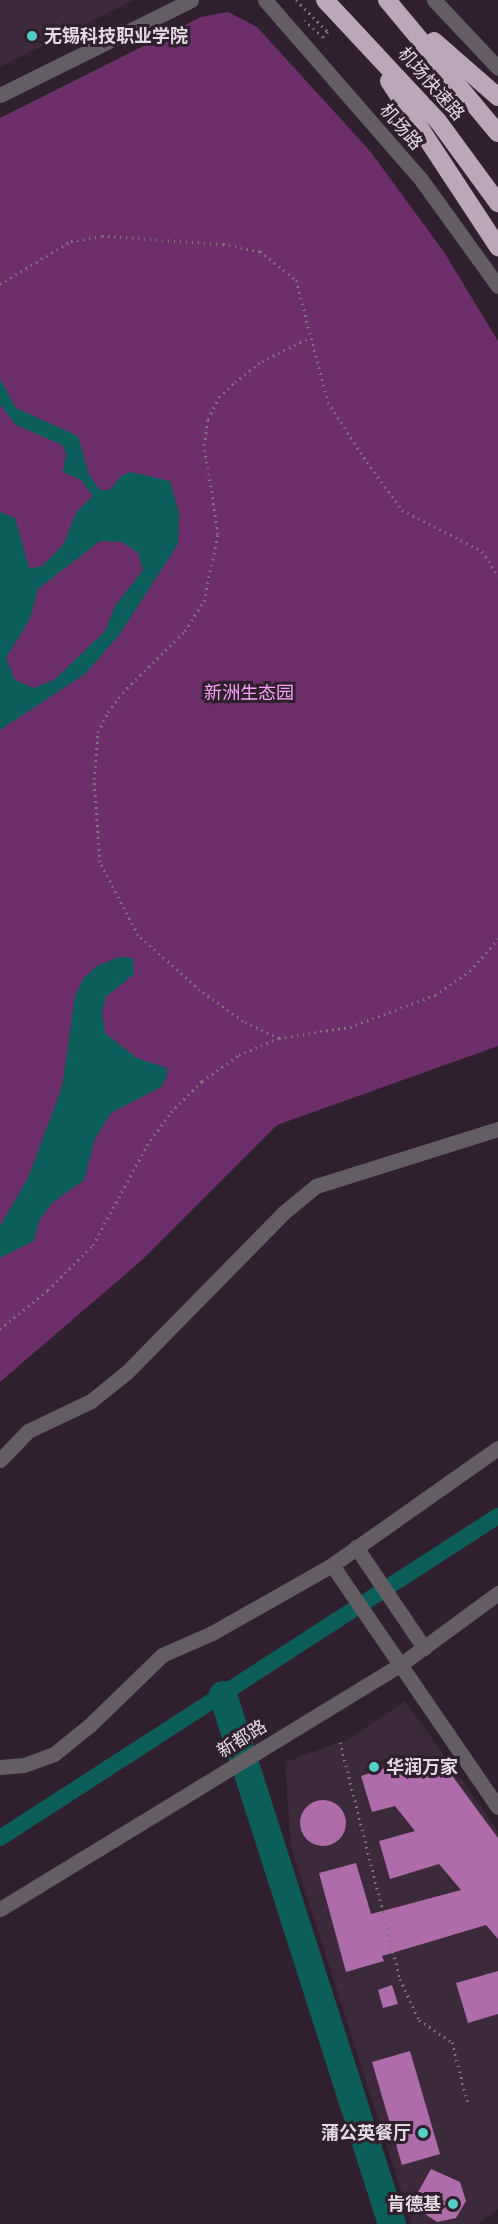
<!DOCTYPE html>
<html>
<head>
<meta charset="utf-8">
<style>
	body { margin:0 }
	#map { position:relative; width:498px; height:2224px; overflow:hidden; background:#30202f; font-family:Inter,"Noto Sans SC",sans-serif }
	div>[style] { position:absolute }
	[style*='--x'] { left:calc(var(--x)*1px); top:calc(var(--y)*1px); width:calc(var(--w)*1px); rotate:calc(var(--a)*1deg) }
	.built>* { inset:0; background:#3d293c }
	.green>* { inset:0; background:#6c2f6b }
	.water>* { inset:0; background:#0c5e5a }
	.canal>* { height:16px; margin:-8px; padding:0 8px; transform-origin:8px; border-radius:8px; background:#0c5e5a }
	.river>* { height:28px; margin:-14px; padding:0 14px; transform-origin:14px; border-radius:14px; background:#0c5e5a }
	.building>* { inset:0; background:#ae6cab }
	.round { border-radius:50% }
	.path>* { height:3px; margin-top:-1.5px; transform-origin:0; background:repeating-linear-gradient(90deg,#817380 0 1.5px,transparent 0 6px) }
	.minor>* { height:15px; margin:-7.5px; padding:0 7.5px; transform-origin:7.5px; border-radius:7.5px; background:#655d64 }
	.highway>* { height:18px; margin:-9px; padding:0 9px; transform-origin:9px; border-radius:9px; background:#bca7ba }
	.dots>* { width:16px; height:16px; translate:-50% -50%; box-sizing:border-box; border:3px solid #30202f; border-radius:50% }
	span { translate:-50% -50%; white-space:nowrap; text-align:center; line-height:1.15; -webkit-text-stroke:6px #30202f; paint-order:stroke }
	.poi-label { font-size:18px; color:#e5dae4; font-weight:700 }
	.left { translate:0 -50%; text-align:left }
	.right { translate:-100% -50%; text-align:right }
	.street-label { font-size:18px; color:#e5dae4 }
	.park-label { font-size:18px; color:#fba2f8 }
</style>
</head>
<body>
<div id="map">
	<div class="built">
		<i style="clip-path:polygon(0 0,134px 0,0 67px)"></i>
		<i style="clip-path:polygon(405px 1701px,498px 1831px,498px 2209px,478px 2224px,412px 2224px,291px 1846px,285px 1762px,347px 1740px)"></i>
	</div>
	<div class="green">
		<i style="clip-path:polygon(228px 12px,257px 27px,370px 151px,444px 252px,498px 341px,498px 1046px,277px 1125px,142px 1260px,0 1382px,0 118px,201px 17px)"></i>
	</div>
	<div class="water">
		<i style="clip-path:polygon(evenodd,0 379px,16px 408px,78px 436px,89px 475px,101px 491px,111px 489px,121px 476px,131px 472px,170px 481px,179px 513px,178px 544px,120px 634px,85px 674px,0 730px,0 512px,15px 518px,29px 568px,41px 567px,63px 545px,77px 511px,93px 496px,81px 480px,63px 472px,66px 454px,62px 445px,16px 425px,0 405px,0 379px,100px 541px,122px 542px,138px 553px,143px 570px,115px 606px,105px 631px,54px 680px,34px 688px,15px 680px,6px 658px,30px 619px,38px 589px,100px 541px)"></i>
		<i style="clip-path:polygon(119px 957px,133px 958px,134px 974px,106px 997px,102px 1012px,105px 1033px,137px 1058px,167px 1068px,167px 1076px,161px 1087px,111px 1113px,95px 1139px,84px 1180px,52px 1203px,39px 1221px,34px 1241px,0 1258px,0 1226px,28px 1178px,62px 1087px,75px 997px,83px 979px,97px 966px)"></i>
	</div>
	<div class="canal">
		<i style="--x:0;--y:1838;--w:593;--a:-32.89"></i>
	</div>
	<div class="river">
		<i style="--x:223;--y:1695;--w:555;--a:72.28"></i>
	</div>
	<div class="building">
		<i style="clip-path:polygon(422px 1756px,431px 1766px,442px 1762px,498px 1838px,498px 1939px,486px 1925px,382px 1956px,384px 1961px,346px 1972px,319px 1873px,356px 1863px,371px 1914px,461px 1890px,439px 1864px,390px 1879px,379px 1841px,415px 1831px,395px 1806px,372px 1812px,361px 1776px)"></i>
		<i class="round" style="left:300px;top:1800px;width:46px;height:46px"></i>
		<i style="clip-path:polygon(498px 1971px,498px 2014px,468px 2023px,456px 1983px)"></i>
		<i style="clip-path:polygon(392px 1985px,398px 2004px,383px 2008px,378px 1990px)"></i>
		<i style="clip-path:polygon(410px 2051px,440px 2154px,402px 2165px,372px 2062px)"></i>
		<i style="clip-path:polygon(431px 2169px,460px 2182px,466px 2201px,456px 2218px,437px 2222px,422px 2212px,417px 2194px)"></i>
	</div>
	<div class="path">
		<i style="--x:296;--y:0;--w:45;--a:45"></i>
		<i style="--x:328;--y:32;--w:7;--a:135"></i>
		<i style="--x:323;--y:37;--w:25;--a:-138"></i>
		<i style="--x:0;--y:284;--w:83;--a:-31.2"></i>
		<i style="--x:71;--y:241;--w:31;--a:-9"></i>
		<i style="--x:102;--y:236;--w:121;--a:3.8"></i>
		<i style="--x:223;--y:244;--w:38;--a:11"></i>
		<i style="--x:260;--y:251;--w:46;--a:38.9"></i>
		<i style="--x:296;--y:280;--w:126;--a:75.3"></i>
		<i style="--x:328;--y:402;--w:72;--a:57"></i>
		<i style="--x:367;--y:462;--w:59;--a:53.9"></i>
		<i style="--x:402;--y:510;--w:90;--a:27.1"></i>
		<i style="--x:482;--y:551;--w:30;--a:57"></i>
		<i style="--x:279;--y:1038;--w:40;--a:-155"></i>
		<i style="--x:243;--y:1021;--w:53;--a:-144.2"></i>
		<i style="--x:200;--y:990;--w:83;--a:-138.4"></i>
		<i style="--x:138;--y:935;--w:82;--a:-117.5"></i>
		<i style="--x:100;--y:862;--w:83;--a:-94.1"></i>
		<i style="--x:94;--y:779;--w:47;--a:-85.1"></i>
		<i style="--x:98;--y:732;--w:22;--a:-63"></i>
		<i style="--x:108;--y:712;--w:31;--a:-52"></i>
		<i style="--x:127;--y:688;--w:81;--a:-44.5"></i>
		<i style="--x:185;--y:631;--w:36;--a:-58"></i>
		<i style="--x:204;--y:601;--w:68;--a:-78.2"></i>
		<i style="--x:218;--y:534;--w:90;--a:-98.9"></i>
		<i style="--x:204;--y:445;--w:26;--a:-81"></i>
		<i style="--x:208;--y:419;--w:25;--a:-63"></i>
		<i style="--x:219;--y:397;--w:22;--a:-43"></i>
		<i style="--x:235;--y:382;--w:34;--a:-38"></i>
		<i style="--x:262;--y:361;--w:52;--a:-26.1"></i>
		<i style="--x:0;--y:1329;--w:62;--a:-39.1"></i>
		<i style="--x:48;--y:1290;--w:64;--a:-45"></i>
		<i style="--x:93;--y:1245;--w:114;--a:-61.6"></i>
		<i style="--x:147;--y:1145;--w:41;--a:-54"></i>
		<i style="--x:171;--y:1112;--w:44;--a:-45"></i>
		<i style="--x:202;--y:1081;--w:45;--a:-35.1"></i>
		<i style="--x:239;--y:1055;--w:43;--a:-23"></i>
		<i style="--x:279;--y:1038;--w:72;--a:-8.8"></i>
		<i style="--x:350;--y:1027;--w:91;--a:-20.6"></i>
		<i style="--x:435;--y:995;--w:42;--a:-34.4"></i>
		<i style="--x:470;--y:971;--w:43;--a:-48.8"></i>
		<i style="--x:340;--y:1742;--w:244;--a:75.8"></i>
		<i style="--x:400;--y:1979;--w:45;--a:65.1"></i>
		<i style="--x:419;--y:2020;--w:40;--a:34"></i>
		<i style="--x:452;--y:2042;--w:64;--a:75.5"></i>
	</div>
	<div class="minor">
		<i style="--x:265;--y:0;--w:236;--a:49"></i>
		<i style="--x:420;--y:178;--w:133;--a:54.2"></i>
		<i style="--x:434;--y:0;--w:93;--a:46.7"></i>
		<i style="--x:0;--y:95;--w:213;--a:-26.4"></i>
		<i style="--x:0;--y:1460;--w:40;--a:-46"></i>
		<i style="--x:28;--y:1431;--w:70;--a:-25.5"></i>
		<i style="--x:91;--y:1401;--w:46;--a:-38.9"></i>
		<i style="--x:127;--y:1372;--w:223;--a:-45.5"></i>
		<i style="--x:283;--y:1213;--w:43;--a:-39.3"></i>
		<i style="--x:316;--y:1186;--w:191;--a:-17.4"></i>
		<i style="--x:356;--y:1547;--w:122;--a:56"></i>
		<i style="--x:332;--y:1565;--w:293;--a:55.6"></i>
		<i style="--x:0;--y:1767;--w:24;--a:-5"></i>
		<i style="--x:24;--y:1765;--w:32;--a:-20"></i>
		<i style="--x:54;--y:1754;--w:46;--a:-38.9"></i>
		<i style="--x:90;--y:1725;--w:100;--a:-44.2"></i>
		<i style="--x:162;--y:1655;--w:55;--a:-23.7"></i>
		<i style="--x:212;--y:1633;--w:138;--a:-29.5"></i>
		<i style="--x:332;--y:1565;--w:203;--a:-35.2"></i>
		<i style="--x:0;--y:1909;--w:469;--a:-31.4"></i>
		<i style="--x:400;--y:1665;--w:122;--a:-36.3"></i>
	</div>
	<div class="highway">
		<i style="--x:325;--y:0;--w:166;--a:47"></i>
		<i style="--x:438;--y:121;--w:102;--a:53.8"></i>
		<i style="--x:387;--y:0;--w:173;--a:50.2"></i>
		<i style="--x:434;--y:41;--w:85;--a:41.2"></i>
		<i style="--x:389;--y:81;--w:199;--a:56.7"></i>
	</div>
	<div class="dots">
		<i style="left:32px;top:36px;background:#55cec6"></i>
		<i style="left:374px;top:1767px;background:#55cec6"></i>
		<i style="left:423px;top:2133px;background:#55cec6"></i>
		<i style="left:453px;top:2204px;background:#55cec6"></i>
	</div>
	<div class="poi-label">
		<span class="left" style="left:44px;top:36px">无锡科技职业学院</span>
		<span class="left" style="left:386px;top:1767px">华润万家</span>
		<span class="right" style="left:411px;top:2133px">蒲公英餐厅</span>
		<span class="right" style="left:441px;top:2204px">肯德基</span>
	</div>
	<div class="street-label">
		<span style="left:431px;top:84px;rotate:49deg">机场快速路</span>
		<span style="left:401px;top:127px;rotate:49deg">机场路</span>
		<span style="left:242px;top:1739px;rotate:-32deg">新都路</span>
	</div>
	<div class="park-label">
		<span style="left:249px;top:693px">新洲生态园</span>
	</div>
</div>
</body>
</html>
